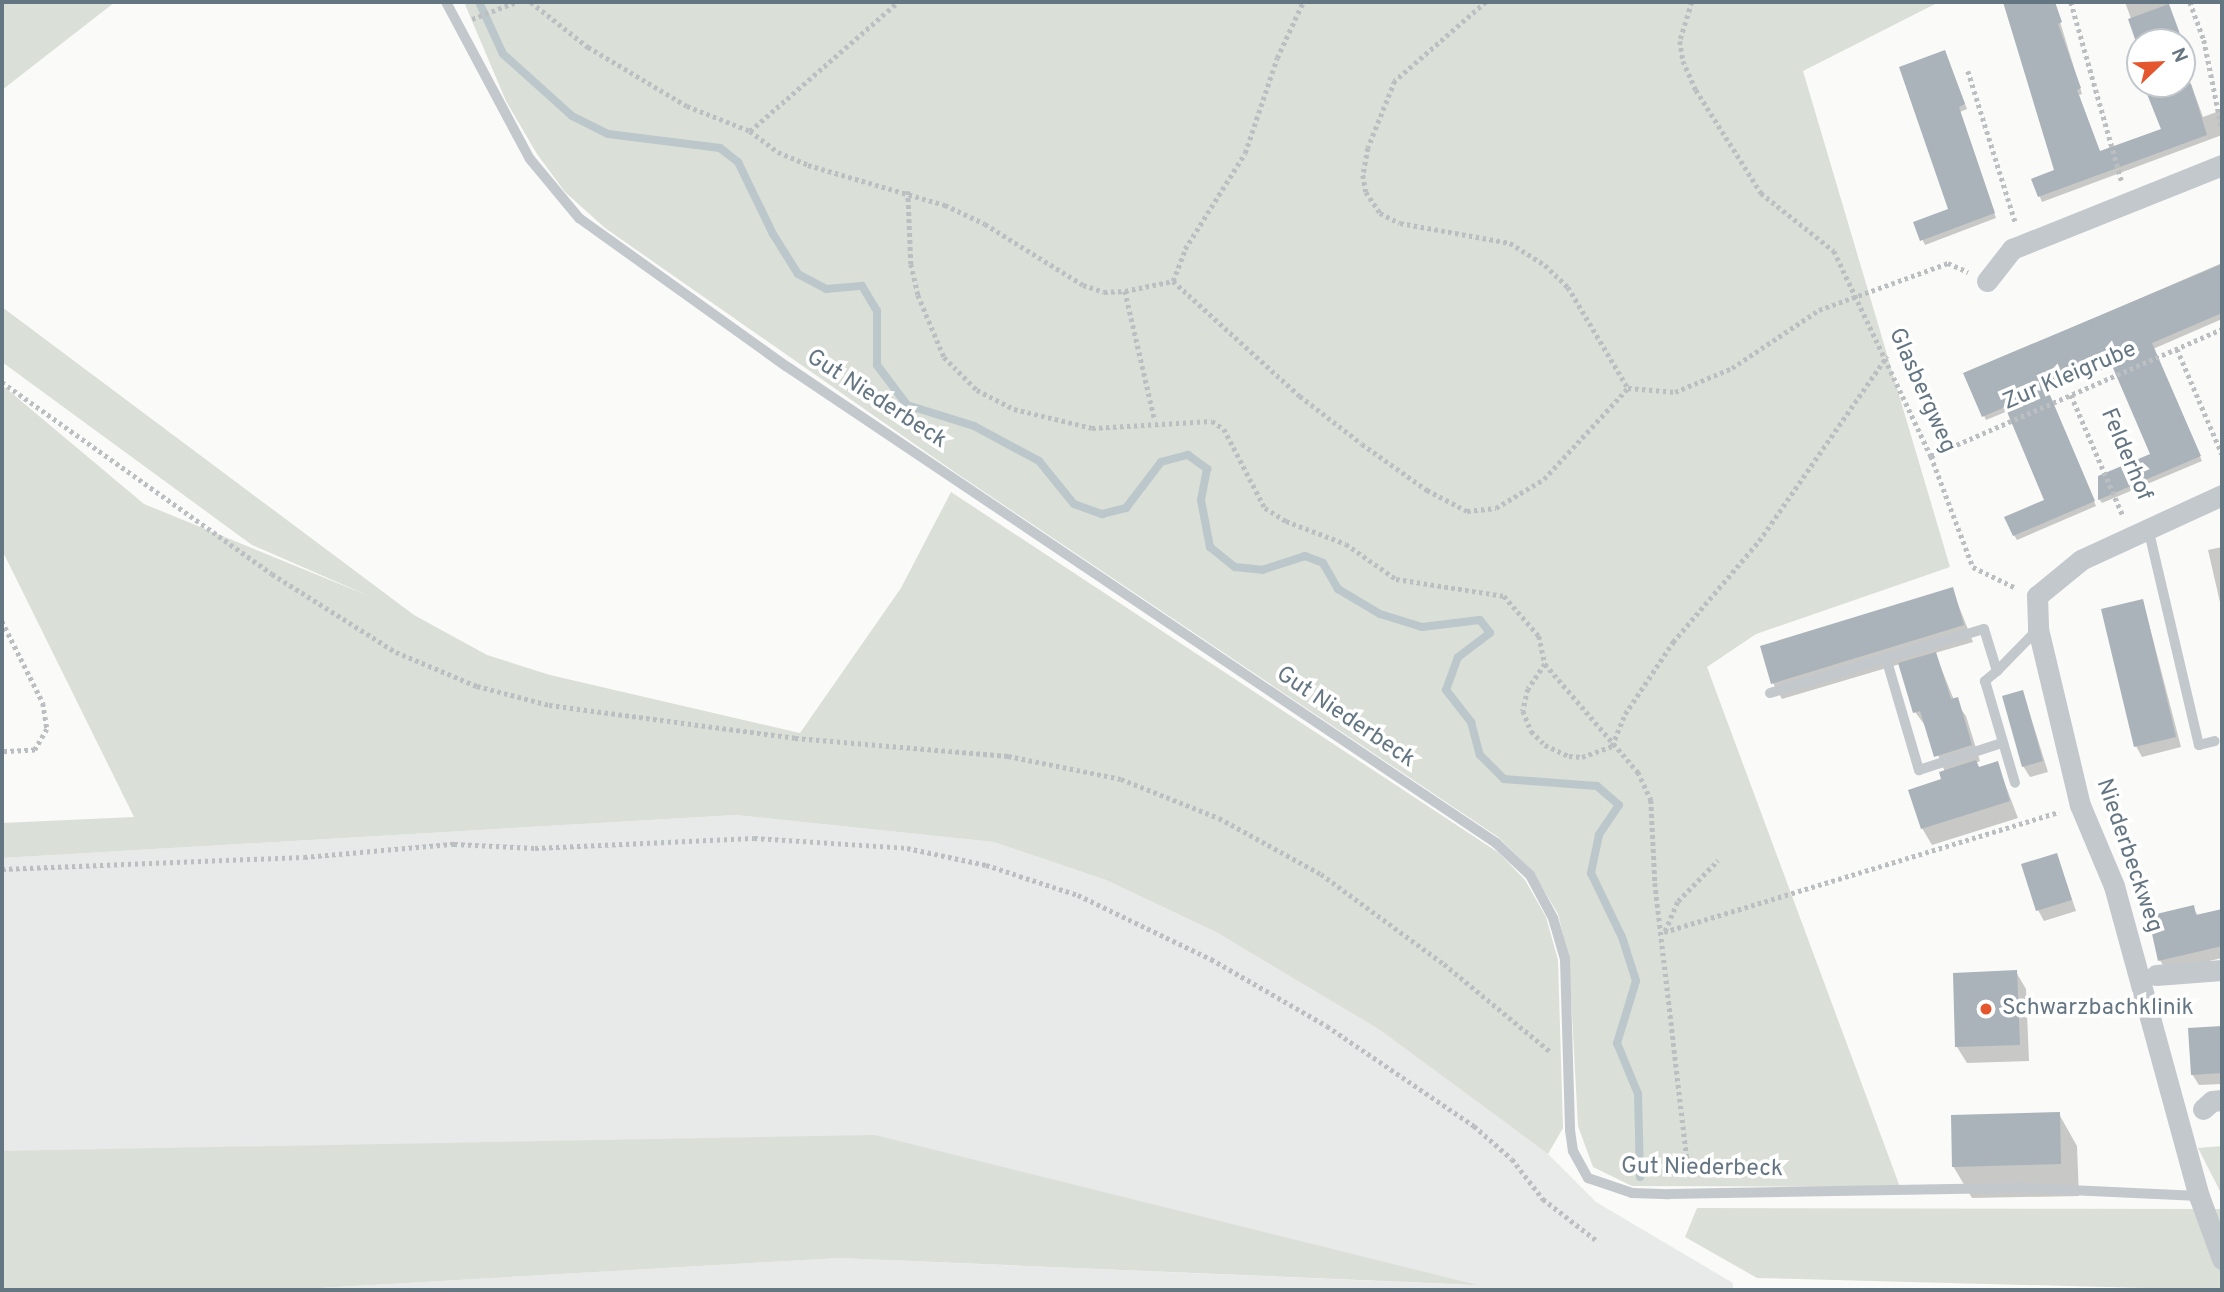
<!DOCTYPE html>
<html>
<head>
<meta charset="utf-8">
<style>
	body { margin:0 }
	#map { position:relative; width:2224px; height:1292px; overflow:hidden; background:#fafaf8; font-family:Overpass,sans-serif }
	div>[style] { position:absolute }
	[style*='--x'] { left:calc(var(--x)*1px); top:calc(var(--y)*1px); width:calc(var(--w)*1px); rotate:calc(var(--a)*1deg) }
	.built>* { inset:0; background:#e8e9e9 }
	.green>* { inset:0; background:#dadfd7 }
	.shadow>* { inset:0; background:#0003 }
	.stream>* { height:8px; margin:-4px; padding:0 4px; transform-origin:4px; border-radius:4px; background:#bbc7cb }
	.building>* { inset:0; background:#aab3b9 }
	.path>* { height:4.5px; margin-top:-2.25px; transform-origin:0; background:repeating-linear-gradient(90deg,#bbbfc2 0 3.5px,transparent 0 7px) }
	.service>* { height:10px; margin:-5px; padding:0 5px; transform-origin:5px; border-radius:5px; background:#c3c8cc }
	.minor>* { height:21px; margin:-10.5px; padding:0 10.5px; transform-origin:10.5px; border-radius:10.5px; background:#c3c8cc }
	.dots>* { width:19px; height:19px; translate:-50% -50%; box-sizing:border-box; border:4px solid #fff; border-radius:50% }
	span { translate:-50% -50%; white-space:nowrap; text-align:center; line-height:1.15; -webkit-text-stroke:7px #fff; paint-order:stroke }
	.street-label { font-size:23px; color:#657683 }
	.poi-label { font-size:23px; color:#657683 }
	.left { translate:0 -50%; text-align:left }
	.frame { position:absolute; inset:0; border:4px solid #657683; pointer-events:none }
	.north { position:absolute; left:2126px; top:28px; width:70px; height:70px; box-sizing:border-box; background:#fff; border:2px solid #c1c8cd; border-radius:50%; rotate:67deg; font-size:19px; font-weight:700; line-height:28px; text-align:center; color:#657683 }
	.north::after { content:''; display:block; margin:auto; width:24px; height:32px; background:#e4572e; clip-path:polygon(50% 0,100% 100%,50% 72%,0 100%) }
</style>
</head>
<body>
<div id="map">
	<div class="built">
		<i style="clip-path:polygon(736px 815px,994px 842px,1106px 880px,1216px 932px,1380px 1030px,1548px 1154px,1596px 1202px,1733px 1283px,1733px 1290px,285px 1290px,838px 1258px,1472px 1285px,2px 1151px,2px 858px)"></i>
	</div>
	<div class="green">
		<i style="clip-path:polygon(2px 2px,115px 2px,2px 90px)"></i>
		<i style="clip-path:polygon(464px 2px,1939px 2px,1803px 71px,1950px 567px,1756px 634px,1707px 667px,1900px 1187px,1632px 1186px,1593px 1167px,1578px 1126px,1569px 959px,1558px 914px,1533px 872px,1498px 837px,956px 473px,605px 228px,565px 192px,537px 154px,506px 101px)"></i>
		<i style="clip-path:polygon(2px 307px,414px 615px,487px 655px,550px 675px,800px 733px,901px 588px,951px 492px,1499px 853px,1525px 880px,1546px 917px,1558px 960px,1563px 1128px,1548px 1154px,1380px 1030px,1216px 932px,1106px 880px,994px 842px,736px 815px,2px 858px,2px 823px,134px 817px,2px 550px,2px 385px,144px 504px,369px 596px,252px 545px,2px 362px)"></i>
		<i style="clip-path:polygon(875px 1135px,1477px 1285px,838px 1258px,285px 1290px,2px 1290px,2px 1151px)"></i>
		<i style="clip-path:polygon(2222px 1146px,2222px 1195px,2198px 1148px)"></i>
		<i style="clip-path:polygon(1697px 1208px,2222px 1209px,2222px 1290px,1757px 1278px,1685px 1237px)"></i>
	</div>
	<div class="shadow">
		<i style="clip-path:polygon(2005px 2px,2054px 2px,2082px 94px,2079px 95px,2100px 153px,2163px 130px,2154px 84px,2182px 84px,2182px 42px,2140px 44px,2125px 2px,2167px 2px,2194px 73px,2188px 76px,2203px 117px,2222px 110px,2222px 135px,2042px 202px,2033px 180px,2057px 171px)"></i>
		<i style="clip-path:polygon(1947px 57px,1967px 109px,1960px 112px,1996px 218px,1925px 245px,1915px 223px,1950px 210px)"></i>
		<i style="clip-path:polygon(2222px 263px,2222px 319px,2153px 349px,2202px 461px,2102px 503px,2099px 499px,2152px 455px,2114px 365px,2048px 393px,2096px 506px,2017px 540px,2014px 535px,2046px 501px,2008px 411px,1986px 420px,1965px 374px)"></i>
		<i style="clip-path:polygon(2222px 547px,2222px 611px,2208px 550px)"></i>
		<i style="clip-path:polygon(1952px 589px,1973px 642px,1935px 653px,1954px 700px,1966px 716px,1980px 761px,1976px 763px,1980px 769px,1997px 763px,2018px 818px,1932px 845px,1922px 828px,1945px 772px,1927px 728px,1915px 712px,1900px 664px,1782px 699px,1773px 683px)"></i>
		<i style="clip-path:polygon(2143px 601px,2181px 747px,2142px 757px,2136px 746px)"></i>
		<i style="clip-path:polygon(2023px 692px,2048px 772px,2030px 777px,2023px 766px)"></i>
		<i style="clip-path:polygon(2057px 855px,2076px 911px,2044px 921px,2038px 910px)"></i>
		<i style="clip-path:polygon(2193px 907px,2198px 916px,2222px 911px,2222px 958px,2166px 971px,2160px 960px)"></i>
		<i style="clip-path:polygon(2016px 972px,2026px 989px,2029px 1061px,1967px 1063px,1957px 1047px)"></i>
		<i style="clip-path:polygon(2222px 1028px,2222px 1084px,2199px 1085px,2192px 1074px,2190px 1030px)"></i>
		<i style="clip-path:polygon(2059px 1114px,2077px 1146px,2079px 1196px,1972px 1198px,1953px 1166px)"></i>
	</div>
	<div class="stream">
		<i style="--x:479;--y:2;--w:57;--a:65.2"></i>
		<i style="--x:503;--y:54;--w:93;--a:41.9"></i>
		<i style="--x:572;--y:116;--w:40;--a:26.6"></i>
		<i style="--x:608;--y:134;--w:113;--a:7.1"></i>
		<i style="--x:720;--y:148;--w:23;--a:38"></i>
		<i style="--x:738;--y:162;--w:80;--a:64.1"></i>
		<i style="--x:773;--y:234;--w:47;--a:58"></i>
		<i style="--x:798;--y:274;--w:32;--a:28"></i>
		<i style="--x:826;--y:289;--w:36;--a:-5"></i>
		<i style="--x:862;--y:286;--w:29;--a:59"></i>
		<i style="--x:877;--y:311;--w:54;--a:90"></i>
		<i style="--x:877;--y:365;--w:50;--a:53.1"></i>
		<i style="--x:907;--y:405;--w:70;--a:17.4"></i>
		<i style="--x:974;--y:426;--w:74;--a:28.3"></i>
		<i style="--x:1039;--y:461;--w:55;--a:50.9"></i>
		<i style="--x:1074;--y:504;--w:30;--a:20"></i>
		<i style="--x:1102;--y:514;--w:25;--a:-14"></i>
		<i style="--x:1126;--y:508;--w:58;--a:-52.7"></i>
		<i style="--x:1161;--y:462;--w:28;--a:-15"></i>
		<i style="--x:1188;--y:455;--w:24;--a:36"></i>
		<i style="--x:1207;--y:469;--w:32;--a:101"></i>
		<i style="--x:1201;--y:500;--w:48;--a:79.2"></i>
		<i style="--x:1210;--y:547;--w:32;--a:39"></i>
		<i style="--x:1235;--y:567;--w:27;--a:6"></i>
		<i style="--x:1262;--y:570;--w:45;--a:-18"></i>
		<i style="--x:1305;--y:556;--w:19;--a:21"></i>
		<i style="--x:1323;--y:563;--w:30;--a:60"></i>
		<i style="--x:1338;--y:589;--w:49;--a:30.8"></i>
		<i style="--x:1380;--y:614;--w:44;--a:17.2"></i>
		<i style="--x:1422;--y:627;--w:58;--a:-6.9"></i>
		<i style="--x:1480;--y:620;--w:16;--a:52"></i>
		<i style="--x:1490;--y:633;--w:40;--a:143"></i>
		<i style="--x:1458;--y:657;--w:35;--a:110"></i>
		<i style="--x:1446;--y:690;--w:41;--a:52"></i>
		<i style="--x:1471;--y:722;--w:34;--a:75"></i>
		<i style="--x:1480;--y:755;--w:34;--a:45"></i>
		<i style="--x:1504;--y:779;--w:93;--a:4.3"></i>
		<i style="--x:1597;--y:786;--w:29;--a:41"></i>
		<i style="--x:1619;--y:805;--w:36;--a:124"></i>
		<i style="--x:1599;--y:835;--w:39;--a:102"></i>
		<i style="--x:1591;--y:873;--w:71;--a:64.2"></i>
		<i style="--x:1622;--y:937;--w:46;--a:72.3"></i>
		<i style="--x:1636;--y:981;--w:65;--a:107"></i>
		<i style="--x:1617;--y:1043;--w:55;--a:67.6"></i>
		<i style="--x:1638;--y:1094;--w:83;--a:88.6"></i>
	</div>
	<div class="building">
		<i style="clip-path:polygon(2003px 2px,2055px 2px,2062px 22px,2058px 24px,2081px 88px,2077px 90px,2100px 151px,2161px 129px,2143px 84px,2191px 84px,2207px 135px,2038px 197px,2031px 179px,2054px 170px)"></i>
		<i style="clip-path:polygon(2169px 4px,2183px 42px,2136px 42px,2128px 19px)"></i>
		<i style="clip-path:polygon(1945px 50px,1965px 104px,1959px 107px,1995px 213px,1920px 241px,1913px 222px,1948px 209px,1899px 67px)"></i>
		<i style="clip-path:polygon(2222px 264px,2222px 313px,2152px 343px,2201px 456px,2098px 500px,2098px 476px,2150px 454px,2110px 361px,2105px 363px,2047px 388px,2095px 501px,2013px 536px,2004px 517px,2044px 500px,2005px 407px,1982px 417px,1963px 373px)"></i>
		<i style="clip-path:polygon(1953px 587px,1964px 625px,1771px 684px,1760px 646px)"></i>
		<i style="clip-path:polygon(2143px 599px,2176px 737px,2134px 747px,2101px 609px)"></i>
		<i style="clip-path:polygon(1936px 652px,1951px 699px,1958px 697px,1972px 745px,1934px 757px,1920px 711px,1913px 713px,1898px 663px)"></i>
		<i style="clip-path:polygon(2023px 690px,2043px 761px,2022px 767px,2002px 696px)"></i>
		<i style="clip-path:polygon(1976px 760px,1979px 767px,1998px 761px,2010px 801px,1921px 829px,1908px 790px,1941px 779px,1939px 772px)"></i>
		<i style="clip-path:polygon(2057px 853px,2072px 900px,2036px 911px,2021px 864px)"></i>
		<i style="clip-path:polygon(2194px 905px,2196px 915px,2222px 909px,2222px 946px,2158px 961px,2148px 916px)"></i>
		<i style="clip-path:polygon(2017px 970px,2020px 1045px,1955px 1047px,1953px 973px)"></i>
		<i style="clip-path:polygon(2222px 1026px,2222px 1073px,2191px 1075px,2188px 1028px)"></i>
		<i style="clip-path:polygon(2060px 1112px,2061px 1164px,1952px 1167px,1951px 1115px)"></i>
	</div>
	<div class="path">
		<i style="--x:531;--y:2;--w:73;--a:38.3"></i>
		<i style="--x:588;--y:47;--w:115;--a:30.8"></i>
		<i style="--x:687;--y:106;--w:68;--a:21.6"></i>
		<i style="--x:750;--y:131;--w:35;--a:37"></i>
		<i style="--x:778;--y:152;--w:33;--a:23"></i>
		<i style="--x:808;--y:165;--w:143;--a:16.3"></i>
		<i style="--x:945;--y:205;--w:44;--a:25.4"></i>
		<i style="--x:985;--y:224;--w:115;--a:31.9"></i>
		<i style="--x:1083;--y:285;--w:22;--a:18"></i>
		<i style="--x:1104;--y:292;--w:21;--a:-3"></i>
		<i style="--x:1125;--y:291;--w:49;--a:-11.8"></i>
		<i style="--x:1173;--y:281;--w:171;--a:42.2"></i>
		<i style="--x:1300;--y:396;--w:78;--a:37.7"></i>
		<i style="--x:1362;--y:444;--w:80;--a:35.3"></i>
		<i style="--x:1427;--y:490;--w:45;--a:27.7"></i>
		<i style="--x:1467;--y:511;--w:29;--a:-6"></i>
		<i style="--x:1496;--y:508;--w:56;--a:-31.1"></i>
		<i style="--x:1544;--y:479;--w:124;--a:-47.3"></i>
		<i style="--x:1486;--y:2;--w:121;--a:139"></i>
		<i style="--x:1395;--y:81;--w:72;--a:111.9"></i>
		<i style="--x:1368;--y:148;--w:27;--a:100"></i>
		<i style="--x:1363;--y:175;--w:17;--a:80"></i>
		<i style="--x:1366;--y:192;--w:25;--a:56"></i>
		<i style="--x:1380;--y:213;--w:22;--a:27"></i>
		<i style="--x:1400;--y:223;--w:112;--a:10.3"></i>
		<i style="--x:1510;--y:243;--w:41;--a:32.2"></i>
		<i style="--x:1545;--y:265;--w:32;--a:44"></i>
		<i style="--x:1568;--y:287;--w:117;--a:59.3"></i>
		<i style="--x:1628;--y:388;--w:47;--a:4.9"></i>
		<i style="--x:1675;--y:392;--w:62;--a:-22.8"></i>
		<i style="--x:1732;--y:368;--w:105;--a:-33.7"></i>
		<i style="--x:1819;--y:310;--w:137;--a:-20"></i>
		<i style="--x:1948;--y:263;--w:22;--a:24"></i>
		<i style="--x:1692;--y:2;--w:41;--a:107.1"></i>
		<i style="--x:1680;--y:41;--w:20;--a:81"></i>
		<i style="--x:1683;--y:61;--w:32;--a:66"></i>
		<i style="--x:1696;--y:90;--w:122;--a:57.7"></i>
		<i style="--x:1761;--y:193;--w:93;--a:38.5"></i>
		<i style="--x:1834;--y:251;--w:227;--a:64.7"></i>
		<i style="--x:1931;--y:456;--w:119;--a:69.3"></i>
		<i style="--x:1973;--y:567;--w:48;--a:26"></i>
		<i style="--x:2071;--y:2;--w:187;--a:74.2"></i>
		<i style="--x:2190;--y:2;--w:40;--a:69.8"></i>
		<i style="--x:2204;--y:40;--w:91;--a:78.6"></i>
		<i style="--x:472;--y:19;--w:47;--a:-21.1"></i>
		<i style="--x:1968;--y:71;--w:160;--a:72.6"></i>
		<i style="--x:750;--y:131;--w:196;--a:-41.1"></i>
		<i style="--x:908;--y:191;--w:73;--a:87.6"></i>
		<i style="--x:911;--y:264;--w:32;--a:77"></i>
		<i style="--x:918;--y:295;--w:67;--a:67.2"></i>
		<i style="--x:944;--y:357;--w:47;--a:45"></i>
		<i style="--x:977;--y:390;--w:42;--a:27.2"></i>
		<i style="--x:1014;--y:409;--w:80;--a:13.7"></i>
		<i style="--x:1092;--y:428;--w:120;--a:-3.3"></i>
		<i style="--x:1212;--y:421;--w:14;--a:34"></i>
		<i style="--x:1224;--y:429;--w:89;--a:62.6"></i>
		<i style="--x:1265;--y:508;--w:25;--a:32"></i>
		<i style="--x:1286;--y:521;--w:64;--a:21"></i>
		<i style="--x:1346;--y:544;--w:61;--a:35"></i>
		<i style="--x:1396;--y:579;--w:109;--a:8.9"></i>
		<i style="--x:1504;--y:596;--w:53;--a:48.8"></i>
		<i style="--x:1539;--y:636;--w:29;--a:78"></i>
		<i style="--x:1545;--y:664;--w:30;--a:124"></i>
		<i style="--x:1528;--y:689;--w:23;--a:103"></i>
		<i style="--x:1523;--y:711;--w:22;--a:68"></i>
		<i style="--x:1531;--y:731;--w:20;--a:45"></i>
		<i style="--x:1545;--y:745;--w:26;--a:25"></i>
		<i style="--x:1569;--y:756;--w:13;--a:4"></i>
		<i style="--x:1582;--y:757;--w:32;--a:-20"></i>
		<i style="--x:1612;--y:746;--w:35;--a:-68"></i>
		<i style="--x:1625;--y:714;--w:87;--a:-56.3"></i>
		<i style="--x:1673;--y:642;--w:133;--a:-49.6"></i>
		<i style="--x:1759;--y:541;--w:225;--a:-55.3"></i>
		<i style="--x:1173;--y:281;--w:34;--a:-69"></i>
		<i style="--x:1185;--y:249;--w:113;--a:-58"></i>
		<i style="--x:1245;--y:153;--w:100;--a:-71.4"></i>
		<i style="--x:1277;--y:58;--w:62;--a:-65.1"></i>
		<i style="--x:1125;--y:291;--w:133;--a:77"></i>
		<i style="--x:2177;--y:349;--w:114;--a:66.8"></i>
		<i style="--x:2;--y:382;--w:331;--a:35.4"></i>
		<i style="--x:272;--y:574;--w:146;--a:32.2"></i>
		<i style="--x:396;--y:652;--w:88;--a:22.8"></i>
		<i style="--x:477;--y:686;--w:74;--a:14.8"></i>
		<i style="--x:549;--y:705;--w:248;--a:7.6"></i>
		<i style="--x:795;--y:738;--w:214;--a:4.8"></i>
		<i style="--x:1008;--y:756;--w:115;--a:11.5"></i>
		<i style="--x:1121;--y:779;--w:105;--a:21.7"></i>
		<i style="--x:1219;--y:818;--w:116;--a:28.8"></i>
		<i style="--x:1321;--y:874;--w:152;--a:36.2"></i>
		<i style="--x:1444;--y:964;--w:140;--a:39.5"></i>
		<i style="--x:2071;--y:395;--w:132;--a:66.7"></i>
		<i style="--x:1931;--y:456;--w:318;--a:-23.6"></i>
		<i style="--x:2;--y:621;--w:92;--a:63.4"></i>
		<i style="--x:43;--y:703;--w:26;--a:81"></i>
		<i style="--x:47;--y:729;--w:24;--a:120"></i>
		<i style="--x:35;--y:750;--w:33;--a:177"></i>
		<i style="--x:1545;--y:664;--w:143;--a:49.3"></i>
		<i style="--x:1638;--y:772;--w:31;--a:65"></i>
		<i style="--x:1651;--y:800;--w:83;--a:87.2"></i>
		<i style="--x:1655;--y:883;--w:295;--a:83.4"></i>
		<i style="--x:2;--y:869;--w:302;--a:-2.3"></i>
		<i style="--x:304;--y:857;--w:151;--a:-5"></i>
		<i style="--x:454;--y:844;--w:81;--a:2.8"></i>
		<i style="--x:535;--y:848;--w:219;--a:-2.6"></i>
		<i style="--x:754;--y:838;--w:153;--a:3.7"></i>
		<i style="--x:907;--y:848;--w:81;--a:12.1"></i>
		<i style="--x:986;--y:865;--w:97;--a:18.1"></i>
		<i style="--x:1078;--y:895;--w:148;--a:25.7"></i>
		<i style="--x:1211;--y:959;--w:134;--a:30"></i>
		<i style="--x:1327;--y:1026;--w:178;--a:34.2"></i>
		<i style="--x:1474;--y:1126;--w:50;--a:41"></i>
		<i style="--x:1512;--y:1159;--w:51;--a:52.2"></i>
		<i style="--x:1543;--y:1199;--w:67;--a:37.7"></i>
		<i style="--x:1665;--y:931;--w:33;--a:-67"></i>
		<i style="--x:1678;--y:901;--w:57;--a:-45.7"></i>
		<i style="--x:1664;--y:932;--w:413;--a:-16.9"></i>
	</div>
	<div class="service">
		<i style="--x:446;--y:2;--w:178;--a:61.9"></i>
		<i style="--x:530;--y:159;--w:77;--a:50.3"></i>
		<i style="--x:579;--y:218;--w:254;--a:35.6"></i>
		<i style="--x:786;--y:366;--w:855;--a:33.89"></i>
		<i style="--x:1496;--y:843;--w:47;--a:43.3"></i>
		<i style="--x:1530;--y:875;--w:49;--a:61.9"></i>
		<i style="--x:1553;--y:918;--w:43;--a:73.7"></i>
		<i style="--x:1565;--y:959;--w:171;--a:88.3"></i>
		<i style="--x:1570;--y:1130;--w:21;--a:82"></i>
		<i style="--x:1573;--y:1151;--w:31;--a:61"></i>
		<i style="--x:1588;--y:1178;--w:46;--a:18.8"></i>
		<i style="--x:1632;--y:1193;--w:37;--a:2"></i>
		<i style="--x:1669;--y:1194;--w:355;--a:-1"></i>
		<i style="--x:2024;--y:1188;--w:175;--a:2.6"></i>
		<i style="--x:2148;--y:528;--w:223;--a:76.8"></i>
		<i style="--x:2199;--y:745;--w:16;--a:-14"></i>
		<i style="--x:1886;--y:658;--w:117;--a:73.6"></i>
		<i style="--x:1919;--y:770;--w:87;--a:-18"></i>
		<i style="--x:1997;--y:671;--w:59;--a:-45.7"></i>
		<i style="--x:1770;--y:693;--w:223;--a:-16.7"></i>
		<i style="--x:1984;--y:629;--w:44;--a:72.8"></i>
		<i style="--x:1997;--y:671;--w:16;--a:140"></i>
		<i style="--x:1985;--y:681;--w:106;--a:73.6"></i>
	</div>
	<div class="minor">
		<i style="--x:1987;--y:281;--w:41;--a:-52"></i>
		<i style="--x:2012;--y:249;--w:226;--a:-21.8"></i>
		<i style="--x:2222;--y:495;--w:155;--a:155.3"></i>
		<i style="--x:2081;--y:560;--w:57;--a:140.7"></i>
		<i style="--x:2037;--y:596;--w:33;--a:88"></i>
		<i style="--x:2038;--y:629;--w:181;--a:76.6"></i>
		<i style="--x:2080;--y:805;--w:88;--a:67.2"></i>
		<i style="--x:2114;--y:886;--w:321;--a:74.7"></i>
		<i style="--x:2199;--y:1196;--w:67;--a:69.9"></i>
		<i style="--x:2156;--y:975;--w:66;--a:-4.3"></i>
		<i style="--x:2203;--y:1109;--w:12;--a:-42"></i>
		<i style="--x:2212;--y:1101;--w:10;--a:-6"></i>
	</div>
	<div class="dots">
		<i style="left:1986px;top:1009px;background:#e4572e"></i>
	</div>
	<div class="street-label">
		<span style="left:2070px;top:377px;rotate:-23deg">Zur Kleigrube</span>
		<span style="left:1921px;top:391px;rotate:66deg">Glasbergweg</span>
		<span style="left:876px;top:400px;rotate:33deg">Gut Niederbeck</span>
		<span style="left:2125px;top:455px;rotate:67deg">Felderhof</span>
		<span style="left:1345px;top:718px;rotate:34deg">Gut Niederbeck</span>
		<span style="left:2128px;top:856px;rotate:71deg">Niederbeckweg</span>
		<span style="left:1702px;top:1169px;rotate:1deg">Gut Niederbeck</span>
	</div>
	<div class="poi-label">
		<span class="left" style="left:2002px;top:1009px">Schwarzbachklinik</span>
	</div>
	<div class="frame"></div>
	<div class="north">N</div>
</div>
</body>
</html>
